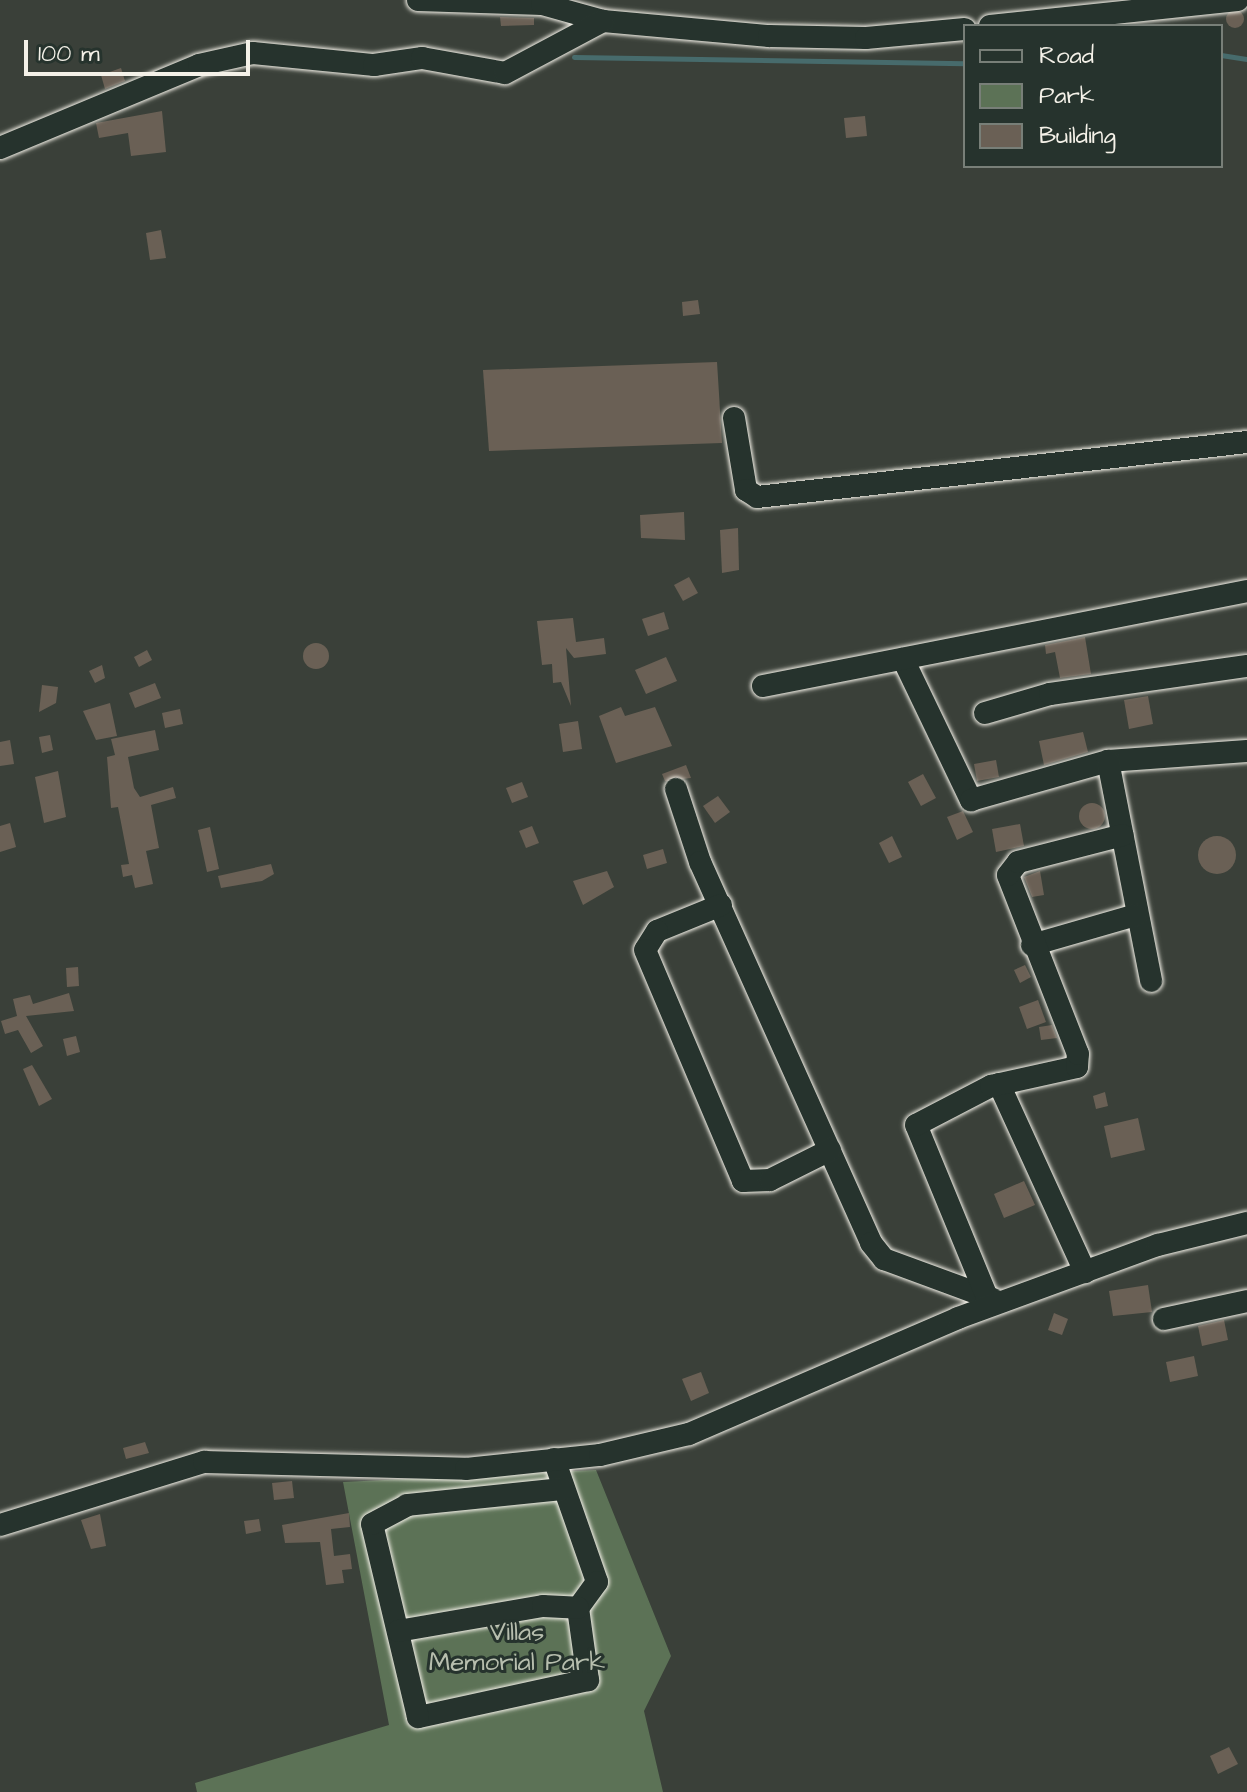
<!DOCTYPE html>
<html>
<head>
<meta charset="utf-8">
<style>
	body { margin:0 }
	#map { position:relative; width:1247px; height:1792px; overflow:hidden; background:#3a4039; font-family:"Architects Daughter",sans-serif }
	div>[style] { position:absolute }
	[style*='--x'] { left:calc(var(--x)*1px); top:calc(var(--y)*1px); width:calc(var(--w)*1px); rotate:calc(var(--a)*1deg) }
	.green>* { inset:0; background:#5c7256 }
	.stream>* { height:5px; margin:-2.5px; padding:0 2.5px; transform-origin:2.5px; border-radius:2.5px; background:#476b6c }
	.building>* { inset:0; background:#6a6055 }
	.round { border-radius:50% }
	.roads { filter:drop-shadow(0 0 2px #f4f1e8) drop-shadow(0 0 2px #f4f1e8) }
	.minor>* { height:22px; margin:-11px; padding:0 11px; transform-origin:11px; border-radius:11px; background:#26332d }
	span { translate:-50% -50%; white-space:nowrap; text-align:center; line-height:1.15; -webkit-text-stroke:6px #26332d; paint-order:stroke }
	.park-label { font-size:26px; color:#b7beae }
	.legend { position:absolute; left:963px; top:24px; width:260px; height:144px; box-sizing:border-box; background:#26332d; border:2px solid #787f78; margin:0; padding:10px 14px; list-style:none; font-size:24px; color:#f4f1e8 }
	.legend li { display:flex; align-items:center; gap:16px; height:40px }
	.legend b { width:40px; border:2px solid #787f78 }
	.scale { position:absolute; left:24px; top:40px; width:226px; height:36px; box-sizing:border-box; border:4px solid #f4f1e8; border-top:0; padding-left:10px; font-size:24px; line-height:28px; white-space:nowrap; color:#f4f1e8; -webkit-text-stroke:6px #26332d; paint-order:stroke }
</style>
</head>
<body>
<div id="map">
	<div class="green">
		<i style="clip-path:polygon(596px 1470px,671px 1656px,644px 1711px,663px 1792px,197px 1792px,195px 1783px,389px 1725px,343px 1482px)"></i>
	</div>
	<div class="stream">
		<i style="--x:1221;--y:55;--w:26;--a:9"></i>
		<i style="--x:574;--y:57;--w:391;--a:0.9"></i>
	</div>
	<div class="building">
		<i class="round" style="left:1226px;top:10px;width:18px;height:18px"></i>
		<i style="clip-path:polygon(500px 17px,534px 18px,534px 25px,501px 26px)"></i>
		<i style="clip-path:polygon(121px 68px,125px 81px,105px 89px,101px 75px)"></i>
		<i style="clip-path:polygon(162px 111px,166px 152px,131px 156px,128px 133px,99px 138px,96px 123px)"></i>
		<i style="clip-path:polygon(865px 116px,867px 136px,846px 138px,844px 118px)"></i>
		<i style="clip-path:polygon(161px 230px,166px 258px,150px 260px,146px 233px)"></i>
		<i style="clip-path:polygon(698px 300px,700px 314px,683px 316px,682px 302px)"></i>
		<i style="clip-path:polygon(717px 362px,722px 443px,489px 451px,483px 370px)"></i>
		<i style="clip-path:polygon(684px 512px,685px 540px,641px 538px,640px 515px)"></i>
		<i style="clip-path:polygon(738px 528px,739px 570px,722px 573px,720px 530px)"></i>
		<i style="clip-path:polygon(689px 577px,698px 593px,683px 601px,674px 585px)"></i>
		<i style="clip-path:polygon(664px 612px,669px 629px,648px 636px,642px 619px)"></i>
		<i style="clip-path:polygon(573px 618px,576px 642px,604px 638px,606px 654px,574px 658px,566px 648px,571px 706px,561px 682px,553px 683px,552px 664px,542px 665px,537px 621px)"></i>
		<i style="clip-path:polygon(1085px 637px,1091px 674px,1060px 678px,1055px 652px,1046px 654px,1045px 645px)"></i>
		<i class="round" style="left:303px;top:643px;width:26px;height:26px"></i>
		<i style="clip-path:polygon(147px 650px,152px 660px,139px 667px,134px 657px)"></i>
		<i style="clip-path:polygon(666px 657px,677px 681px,646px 694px,635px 670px)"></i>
		<i style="clip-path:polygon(102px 665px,105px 678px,95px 683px,89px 671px)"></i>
		<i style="clip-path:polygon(155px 683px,161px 698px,135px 708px,129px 693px)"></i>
		<i style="clip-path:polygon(42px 685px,58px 687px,56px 703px,39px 712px)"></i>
		<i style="clip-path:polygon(1148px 696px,1153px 724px,1129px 729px,1124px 700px)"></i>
		<i style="clip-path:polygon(110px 703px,117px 736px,96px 740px,83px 711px)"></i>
		<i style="clip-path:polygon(621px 707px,625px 716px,655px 707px,672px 746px,616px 763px,599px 716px)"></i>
		<i style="clip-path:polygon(180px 709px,183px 724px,165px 728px,162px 713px)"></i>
		<i style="clip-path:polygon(578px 721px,582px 749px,563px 752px,559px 724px)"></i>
		<i style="clip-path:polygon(155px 730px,159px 750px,128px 757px,134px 788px,140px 797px,173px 787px,176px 798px,151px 805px,159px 848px,146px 851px,153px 884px,135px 888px,132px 875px,123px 877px,121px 865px,129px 864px,118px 807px,111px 808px,107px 757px,115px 755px,111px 739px)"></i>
		<i style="clip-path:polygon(1083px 732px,1088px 752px,1044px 765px,1039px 741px)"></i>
		<i style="clip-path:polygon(50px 735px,53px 750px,42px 753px,39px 737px)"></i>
		<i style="clip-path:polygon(10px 740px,14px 764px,0 766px,0 742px)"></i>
		<i style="clip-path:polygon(996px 760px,999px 777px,977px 781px,974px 764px)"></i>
		<i style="clip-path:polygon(686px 765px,691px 778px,665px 781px,662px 774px)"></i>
		<i style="clip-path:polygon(58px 771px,66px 817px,44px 823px,35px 777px)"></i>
		<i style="clip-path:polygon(923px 774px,936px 798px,921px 806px,908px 782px)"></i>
		<i style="clip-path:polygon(522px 782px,528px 797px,512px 803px,506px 788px)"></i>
		<i style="clip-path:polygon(718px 796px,730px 812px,715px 823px,703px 806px)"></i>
		<i class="round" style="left:1079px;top:803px;width:26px;height:26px"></i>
		<i style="clip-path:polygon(963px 811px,973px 832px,957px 840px,947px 817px)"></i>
		<i style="clip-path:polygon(10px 823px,16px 847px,0 852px,0 826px)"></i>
		<i style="clip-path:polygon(1020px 824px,1024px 846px,996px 852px,992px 829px)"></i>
		<i style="clip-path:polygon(532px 826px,539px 843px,526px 848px,519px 831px)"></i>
		<i style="clip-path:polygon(210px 827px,219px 869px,207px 872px,198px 830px)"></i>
		<i class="round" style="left:1198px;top:836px;width:38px;height:38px"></i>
		<i style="clip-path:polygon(892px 836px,902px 857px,889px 863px,879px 843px)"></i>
		<i style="clip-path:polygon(663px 849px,667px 863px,647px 869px,643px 855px)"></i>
		<i style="clip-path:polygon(271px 864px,274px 874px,262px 881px,221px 888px,218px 876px)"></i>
		<i style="clip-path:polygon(607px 871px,614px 887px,583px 905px,573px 881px)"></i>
		<i style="clip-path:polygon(1040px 871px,1044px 895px,1032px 897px,1024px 877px)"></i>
		<i style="clip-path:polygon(1025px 965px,1031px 977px,1020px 983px,1014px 970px)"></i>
		<i style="clip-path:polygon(78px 967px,79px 986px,67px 987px,66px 968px)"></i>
		<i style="clip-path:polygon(69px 993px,74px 1011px,26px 1016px,43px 1046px,31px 1053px,18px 1030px,5px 1034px,1px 1021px,17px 1016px,13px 999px,30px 995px,33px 1004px)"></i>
		<i style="clip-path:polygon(1038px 1000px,1046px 1022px,1027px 1029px,1019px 1007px)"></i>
		<i style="clip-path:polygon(1052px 1025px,1057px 1038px,1041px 1040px,1039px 1027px)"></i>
		<i style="clip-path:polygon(76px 1036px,80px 1052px,67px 1056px,63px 1039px)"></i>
		<i style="clip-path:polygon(32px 1065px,52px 1099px,39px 1106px,23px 1069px)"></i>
		<i style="clip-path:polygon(1105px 1092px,1108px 1106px,1096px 1109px,1093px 1096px)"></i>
		<i style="clip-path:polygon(1138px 1118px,1145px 1150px,1111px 1158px,1104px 1126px)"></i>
		<i style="clip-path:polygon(1024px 1181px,1035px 1205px,1004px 1218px,994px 1194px)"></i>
		<i style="clip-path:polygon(1148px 1285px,1152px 1312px,1113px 1316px,1109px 1291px)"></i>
		<i style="clip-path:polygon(1054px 1313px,1068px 1319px,1062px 1335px,1048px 1330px)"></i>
		<i style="clip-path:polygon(1224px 1320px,1228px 1340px,1202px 1346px,1198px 1326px)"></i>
		<i style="clip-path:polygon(1194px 1356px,1198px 1376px,1170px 1382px,1166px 1362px)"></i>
		<i style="clip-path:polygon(701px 1372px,709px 1393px,691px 1401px,682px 1379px)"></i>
		<i style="clip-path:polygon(145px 1442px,149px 1453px,126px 1459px,123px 1448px)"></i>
		<i style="clip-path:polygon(292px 1481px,294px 1498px,274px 1500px,272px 1483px)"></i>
		<i style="clip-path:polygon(349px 1513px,350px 1527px,331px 1529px,334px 1556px,350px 1554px,352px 1569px,342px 1570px,344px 1583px,326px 1585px,320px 1542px,285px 1543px,282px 1525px)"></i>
		<i style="clip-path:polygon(100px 1514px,106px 1546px,91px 1549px,81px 1520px)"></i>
		<i style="clip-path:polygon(259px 1519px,261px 1531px,246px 1534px,244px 1521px)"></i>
		<i style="clip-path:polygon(1229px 1747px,1238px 1764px,1218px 1774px,1210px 1756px)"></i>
	</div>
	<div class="roads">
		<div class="minor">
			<i style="--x:418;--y:0;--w:124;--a:1.8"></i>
			<i style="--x:542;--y:4;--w:63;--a:15.6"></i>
			<i style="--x:603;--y:21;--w:167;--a:5.2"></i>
			<i style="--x:769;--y:36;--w:97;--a:1.2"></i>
			<i style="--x:866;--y:38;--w:99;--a:-5.2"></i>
			<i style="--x:990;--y:26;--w:249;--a:-6"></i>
			<i style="--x:0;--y:148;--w:216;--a:-22.6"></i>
			<i style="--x:199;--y:65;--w:55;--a:-12.5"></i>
			<i style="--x:253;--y:53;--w:122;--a:5.7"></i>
			<i style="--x:374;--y:65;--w:49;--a:-8.3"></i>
			<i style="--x:422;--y:58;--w:84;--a:10.2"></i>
			<i style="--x:505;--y:73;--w:111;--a:-28"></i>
			<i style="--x:734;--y:418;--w:73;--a:80.5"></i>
			<i style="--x:746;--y:490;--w:13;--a:32"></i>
			<i style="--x:757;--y:497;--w:493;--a:-6.4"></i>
			<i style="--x:903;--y:659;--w:157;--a:64.3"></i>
			<i style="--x:971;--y:800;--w:142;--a:-15.9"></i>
			<i style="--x:1108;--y:761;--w:139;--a:-4.1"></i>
			<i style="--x:763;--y:686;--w:493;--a:-11.1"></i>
			<i style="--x:985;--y:713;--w:68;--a:-16.3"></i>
			<i style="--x:1050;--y:694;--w:199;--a:-8.1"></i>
			<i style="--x:1108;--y:761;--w:224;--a:78.9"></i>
			<i style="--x:676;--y:789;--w:77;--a:71.8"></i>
			<i style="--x:700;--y:862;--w:418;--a:65.8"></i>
			<i style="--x:871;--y:1243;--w:21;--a:51"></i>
			<i style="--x:884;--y:1259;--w:116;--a:20.2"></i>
			<i style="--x:721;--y:905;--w:69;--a:157.9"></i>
			<i style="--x:657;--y:931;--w:22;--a:122"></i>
			<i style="--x:645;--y:950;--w:251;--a:67"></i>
			<i style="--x:743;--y:1181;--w:27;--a:-2"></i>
			<i style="--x:770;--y:1180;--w:67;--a:-26.6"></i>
			<i style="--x:1032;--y:945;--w:108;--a:-16.1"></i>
			<i style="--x:999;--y:1084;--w:207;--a:65.4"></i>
			<i style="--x:987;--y:1297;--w:186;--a:-112.4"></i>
			<i style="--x:916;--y:1125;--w:85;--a:-27.5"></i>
			<i style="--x:991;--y:1086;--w:88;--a:-12.5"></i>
			<i style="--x:1077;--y:1067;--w:13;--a:-86"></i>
			<i style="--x:1078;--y:1054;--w:192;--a:-111.4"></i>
			<i style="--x:1008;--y:875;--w:16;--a:-52"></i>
			<i style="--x:1018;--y:862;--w:108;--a:-14.4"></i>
			<i style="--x:1164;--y:1319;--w:85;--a:-12.2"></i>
			<i style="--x:554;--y:1459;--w:130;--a:70.7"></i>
			<i style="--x:597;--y:1582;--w:32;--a:126"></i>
			<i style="--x:578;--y:1608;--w:73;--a:82.1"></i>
			<i style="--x:588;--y:1680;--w:174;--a:167.7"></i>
			<i style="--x:418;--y:1717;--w:198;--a:-103.4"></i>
			<i style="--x:372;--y:1524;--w:40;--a:-28"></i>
			<i style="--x:407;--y:1505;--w:157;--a:-5.9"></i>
			<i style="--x:0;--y:1525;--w:214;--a:-17.2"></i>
			<i style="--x:204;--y:1462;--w:262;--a:1.5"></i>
			<i style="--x:466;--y:1469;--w:135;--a:-6"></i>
			<i style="--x:600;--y:1455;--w:91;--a:-13.3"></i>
			<i style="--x:689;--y:1434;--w:293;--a:-23.3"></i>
			<i style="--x:958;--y:1318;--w:213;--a:-20.1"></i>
			<i style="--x:1158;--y:1245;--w:92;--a:-13.9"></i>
			<i style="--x:398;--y:1631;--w:147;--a:-9.8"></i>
			<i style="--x:543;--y:1606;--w:35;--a:3"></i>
		</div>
	</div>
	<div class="park-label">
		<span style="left:517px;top:1648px">Villas<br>Memorial Park</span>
	</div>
	<ul class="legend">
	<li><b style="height:10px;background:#26332d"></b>Road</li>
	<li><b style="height:22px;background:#5c7256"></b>Park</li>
	<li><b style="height:22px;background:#6a6055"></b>Building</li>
	</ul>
	<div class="scale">100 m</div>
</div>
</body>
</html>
